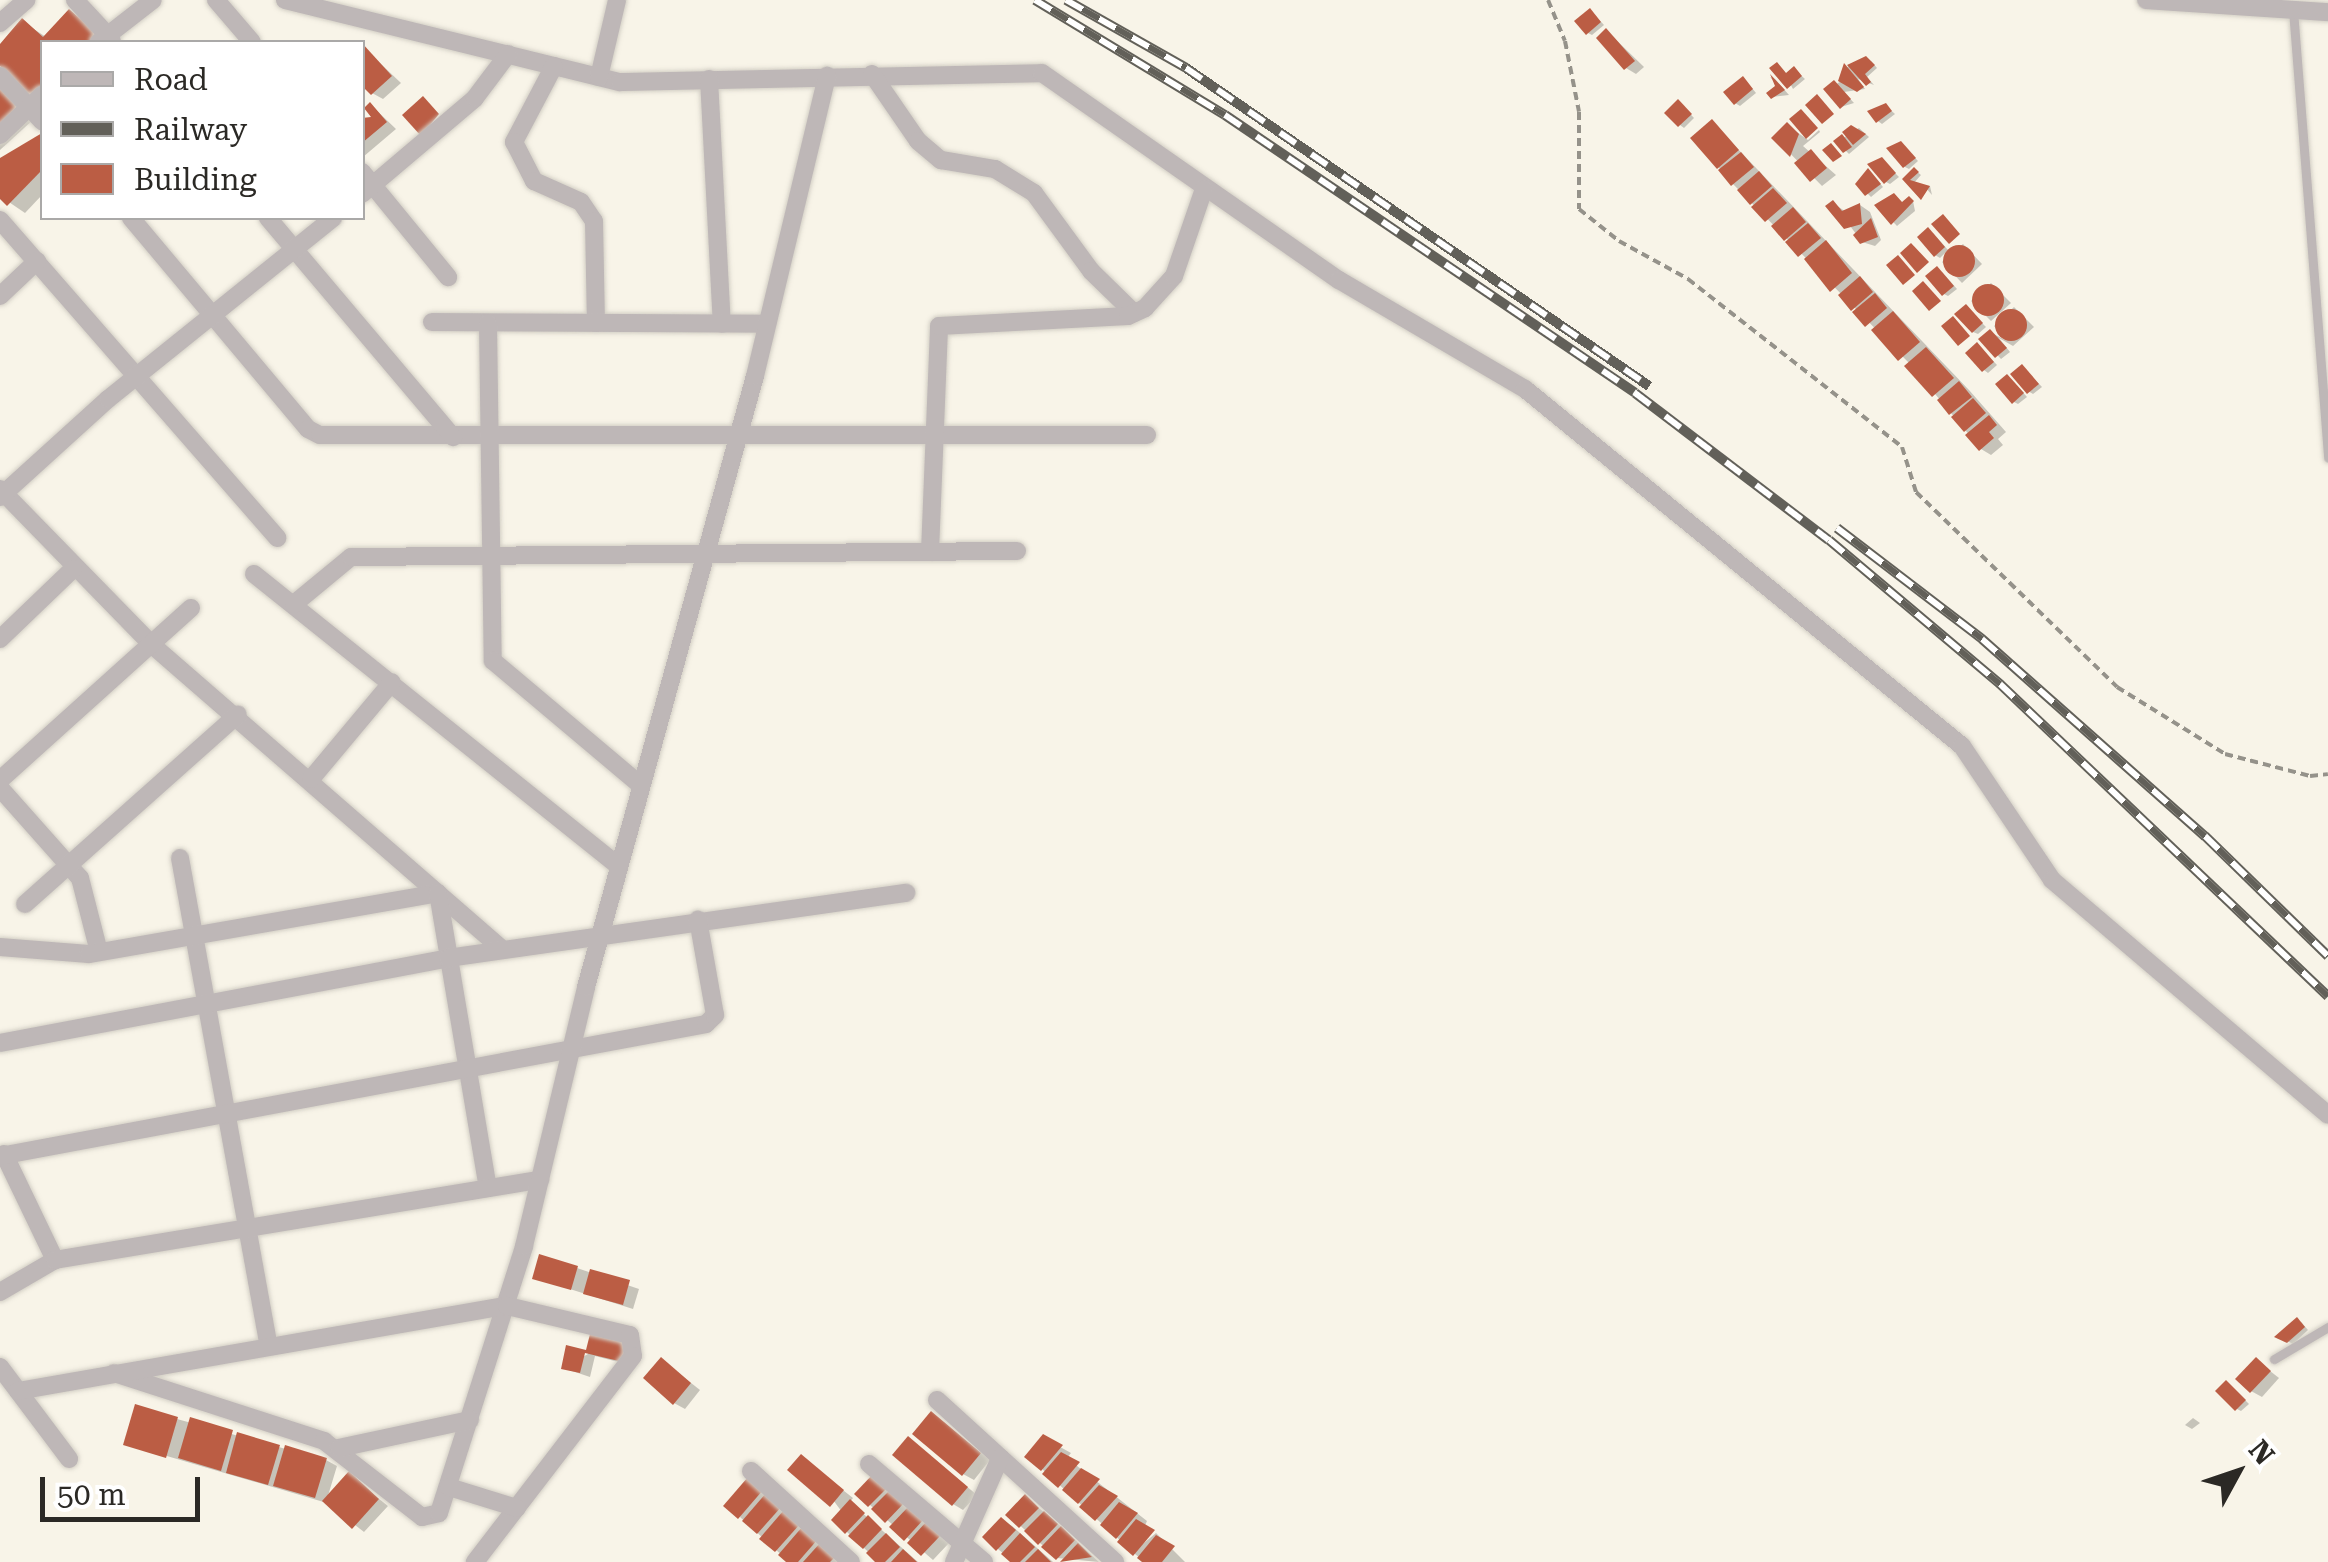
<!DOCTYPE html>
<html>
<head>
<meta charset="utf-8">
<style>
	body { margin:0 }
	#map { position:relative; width:2328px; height:1562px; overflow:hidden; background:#f8f4e8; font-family:"Roboto Serif",serif }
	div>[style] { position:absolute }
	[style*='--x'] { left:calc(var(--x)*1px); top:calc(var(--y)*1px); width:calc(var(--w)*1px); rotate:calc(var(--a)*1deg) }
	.shadow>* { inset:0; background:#0003 }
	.building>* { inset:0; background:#bb5d44 }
	.round { border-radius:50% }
	.path>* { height:4px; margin-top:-2px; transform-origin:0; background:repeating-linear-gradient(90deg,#95928a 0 8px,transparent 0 13px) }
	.roads { filter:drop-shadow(0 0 2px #d3cfc5) drop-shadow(0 0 2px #d3cfc5) }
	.service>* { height:9px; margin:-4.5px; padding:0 4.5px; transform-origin:4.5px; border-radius:4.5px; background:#beb7b7 }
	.minor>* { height:18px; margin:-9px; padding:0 9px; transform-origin:9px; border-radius:9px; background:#beb7b7 }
	.rail>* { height:10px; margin-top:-5px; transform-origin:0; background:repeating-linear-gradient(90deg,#fff 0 19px,#626059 0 38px); box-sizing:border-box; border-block:2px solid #626059 }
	span { translate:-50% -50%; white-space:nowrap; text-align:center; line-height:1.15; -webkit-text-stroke:8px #fff; paint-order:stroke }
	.legend { position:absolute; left:40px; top:40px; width:325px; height:180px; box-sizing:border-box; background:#fff; border:2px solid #aaa9a8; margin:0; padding:12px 18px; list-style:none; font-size:30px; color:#2b2925 }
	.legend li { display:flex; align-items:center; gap:20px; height:50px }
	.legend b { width:50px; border:2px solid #aaa9a8 }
	.north { position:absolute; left:2188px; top:1422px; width:100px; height:100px; -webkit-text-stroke:8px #fff; paint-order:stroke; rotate:50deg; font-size:28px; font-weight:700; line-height:40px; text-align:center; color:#2b2925 }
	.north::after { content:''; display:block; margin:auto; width:35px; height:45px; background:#2b2925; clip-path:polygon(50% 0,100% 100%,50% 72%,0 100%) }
	.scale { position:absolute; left:40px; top:1477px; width:160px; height:45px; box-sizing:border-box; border:5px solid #2b2925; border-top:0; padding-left:12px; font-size:30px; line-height:35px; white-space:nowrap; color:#2b2925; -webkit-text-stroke:8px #fff; paint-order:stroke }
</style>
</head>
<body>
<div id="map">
	<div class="shadow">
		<i style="clip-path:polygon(69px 12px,110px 42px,42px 42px,42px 102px,0 63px,0 47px,23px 22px,46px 37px)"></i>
		<i style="clip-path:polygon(1594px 14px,1604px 25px,1592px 35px,1588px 33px)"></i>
		<i style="clip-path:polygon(1607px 31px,1644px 67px,1636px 74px,1626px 68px)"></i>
		<i style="clip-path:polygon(364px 48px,401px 83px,383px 99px,372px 93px)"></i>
		<i style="clip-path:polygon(1871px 61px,1877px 68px,1867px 77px,1874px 85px,1858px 79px,1865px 89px,1844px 92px,1854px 103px,1841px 107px,1827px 90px,1846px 78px,1841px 72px,1854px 62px)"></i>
		<i style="clip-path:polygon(1781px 67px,1787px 75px,1794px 69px,1805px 79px,1793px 89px)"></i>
		<i style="clip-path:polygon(0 76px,36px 117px,0 150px)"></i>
		<i style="clip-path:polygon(1770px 77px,1775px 79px,1789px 95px,1772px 97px,1778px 86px)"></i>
		<i style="clip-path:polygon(1747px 82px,1756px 93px,1740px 106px,1735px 103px)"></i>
		<i style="clip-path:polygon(371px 105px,396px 129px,363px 157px,362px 119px,374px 117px)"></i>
		<i style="clip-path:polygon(1682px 105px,1694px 118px,1684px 128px,1680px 125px)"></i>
		<i style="clip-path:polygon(1886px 106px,1895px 114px,1882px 124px,1878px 121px)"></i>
		<i style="clip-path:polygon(1712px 122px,1969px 390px,2006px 432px,1998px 439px,2003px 445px,1991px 455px,1981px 449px,1910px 364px,1733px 184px,1694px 139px)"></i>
		<i style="clip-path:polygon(1787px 125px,1808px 140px,1819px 130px,1820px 132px,1803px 146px,1836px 175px,1822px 186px,1775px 138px)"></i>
		<i style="clip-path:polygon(1859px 128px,1869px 137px,1849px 154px,1837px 142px)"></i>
		<i style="clip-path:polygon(42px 137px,42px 195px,25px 213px,0 196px,0 162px)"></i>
		<i style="clip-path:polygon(1901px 143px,1918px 161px,1909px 169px,1905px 167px)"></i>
		<i style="clip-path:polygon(1882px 160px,1899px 177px,1890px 184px,1886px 182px)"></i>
		<i style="clip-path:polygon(1915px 170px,1921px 175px,1913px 184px,1930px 186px,1932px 195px,1925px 187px,1921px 200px,1905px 180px)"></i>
		<i style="clip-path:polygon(1872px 174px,1883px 187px,1871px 197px,1858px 184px)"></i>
		<i style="clip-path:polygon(1913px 201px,1915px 211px,1897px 226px,1878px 206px)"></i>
		<i style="clip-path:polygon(1833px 203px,1846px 212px,1860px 205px,1870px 212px,1881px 240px,1875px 246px,1862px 242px)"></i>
		<i style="clip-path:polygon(1933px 233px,1948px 250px,1940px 258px,1935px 255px)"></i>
		<i style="clip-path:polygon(1963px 244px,1982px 264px,1962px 283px,1942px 262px)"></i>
		<i style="clip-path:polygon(1942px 272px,1957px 289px,1948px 296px,1944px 294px)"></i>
		<i style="clip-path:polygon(1991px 283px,2011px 303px,1991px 321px,1971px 301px)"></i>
		<i style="clip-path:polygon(1966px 307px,1986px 327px,1978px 334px,1973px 332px)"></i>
		<i style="clip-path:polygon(2014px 307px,2034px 327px,2013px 346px,1999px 338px,2010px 352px,2001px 359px,1982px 339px,1990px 332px,2005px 340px,1994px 326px)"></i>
		<i style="clip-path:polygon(1981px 348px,1997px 365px,1988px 373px,1984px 370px)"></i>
		<i style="clip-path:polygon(2026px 370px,2042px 387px,2033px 394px,2028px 391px)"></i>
		<i style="clip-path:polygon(2011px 379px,2027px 397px,2018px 404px,2014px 402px)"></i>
		<i style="clip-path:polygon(577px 1268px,639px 1289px,633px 1309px,535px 1278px)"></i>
		<i style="clip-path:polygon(2301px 1322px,2308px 1330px,2293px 1344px,2278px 1336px)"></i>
		<i style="clip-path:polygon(592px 1337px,634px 1366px,595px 1356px,590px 1377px,563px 1368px,588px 1354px)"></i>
		<i style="clip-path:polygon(662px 1360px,700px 1390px,685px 1409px,674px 1403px)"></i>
		<i style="clip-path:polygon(2256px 1360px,2279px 1378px,2262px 1397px,2251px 1391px)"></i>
		<i style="clip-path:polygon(2231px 1386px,2249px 1404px,2241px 1411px,2237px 1409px)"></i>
		<i style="clip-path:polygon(932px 1414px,990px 1460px,974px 1480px,963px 1474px)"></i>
		<i style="clip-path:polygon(2193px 1418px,2200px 1423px,2192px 1429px,2185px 1425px)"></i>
		<i style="clip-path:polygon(177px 1419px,326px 1460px,337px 1466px,327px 1499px,349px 1475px,388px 1506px,364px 1532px,327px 1503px,126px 1444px)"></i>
		<i style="clip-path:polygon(1044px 1438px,1071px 1453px,1067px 1458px,1147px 1521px,1133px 1552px,1156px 1533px,1185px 1562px,1145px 1562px,1135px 1554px,1042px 1469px)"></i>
		<i style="clip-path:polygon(918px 1446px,977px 1495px,963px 1510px,953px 1504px)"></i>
		<i style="clip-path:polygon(801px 1457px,853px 1498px,850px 1502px,918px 1562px,879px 1562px,847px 1532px,842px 1512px)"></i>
		<i style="clip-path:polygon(874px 1476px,949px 1543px,933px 1560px,870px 1505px)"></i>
		<i style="clip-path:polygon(749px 1480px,844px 1562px,790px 1562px,776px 1550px,740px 1517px)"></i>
		<i style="clip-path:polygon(1025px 1497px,1054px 1520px,1099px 1562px,1057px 1558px,1008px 1515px)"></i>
		<i style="clip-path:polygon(1002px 1520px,1012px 1526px,1053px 1562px,1013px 1562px,998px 1549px)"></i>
	</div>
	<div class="building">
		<i style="clip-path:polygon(1590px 8px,1601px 22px,1586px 35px,1574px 21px)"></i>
		<i style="clip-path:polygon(69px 9px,98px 34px,89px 42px,42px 42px,42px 85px,29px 98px,0 66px,0 44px,22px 18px,43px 37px)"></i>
		<i style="clip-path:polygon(1606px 28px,1635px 61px,1624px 70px,1596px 38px)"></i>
		<i style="clip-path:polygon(362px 43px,392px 76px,371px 95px,362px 86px)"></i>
		<i style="clip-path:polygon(1866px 56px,1875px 65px,1865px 74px,1871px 82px,1866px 86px,1847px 65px)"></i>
		<i style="clip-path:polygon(1777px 62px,1786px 73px,1794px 66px,1802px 76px,1787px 89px,1769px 68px)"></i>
		<i style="clip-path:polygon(1844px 63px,1864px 87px,1857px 92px,1838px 81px)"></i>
		<i style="clip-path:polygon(1770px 74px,1785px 90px,1771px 99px,1766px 93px,1775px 86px)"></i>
		<i style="clip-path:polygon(1743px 76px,1753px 89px,1734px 105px,1723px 92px)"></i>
		<i style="clip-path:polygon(1834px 80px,1851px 99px,1840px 109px,1823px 89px)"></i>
		<i style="clip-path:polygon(0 82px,21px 106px,0 126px)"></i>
		<i style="clip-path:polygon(1817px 94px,1834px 114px,1822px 124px,1805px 105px)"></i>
		<i style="clip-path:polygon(423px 96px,439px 114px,421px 136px,402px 115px)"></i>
		<i style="clip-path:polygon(1678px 99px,1692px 114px,1678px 127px,1664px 113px)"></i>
		<i style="clip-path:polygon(370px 102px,387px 122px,362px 143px,362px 118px,371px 117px,364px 108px)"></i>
		<i style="clip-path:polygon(1886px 103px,1892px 111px,1876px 123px,1867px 111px)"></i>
		<i style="clip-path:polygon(1801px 109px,1818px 128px,1806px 139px,1789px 119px)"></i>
		<i style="clip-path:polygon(1712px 119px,1739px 150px,1717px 169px,1690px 138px)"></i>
		<i style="clip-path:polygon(1787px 122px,1799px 134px,1790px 157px,1771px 138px)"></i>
		<i style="clip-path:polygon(1851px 125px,1866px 134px,1853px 145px,1842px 132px)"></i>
		<i style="clip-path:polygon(42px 133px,42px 170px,7px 206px,0 199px,0 158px)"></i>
		<i style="clip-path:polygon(1842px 134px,1852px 147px,1843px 153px,1833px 141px)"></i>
		<i style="clip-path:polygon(1901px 141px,1916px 158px,1903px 168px,1886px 148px)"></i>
		<i style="clip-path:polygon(1831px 143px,1842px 156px,1833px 162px,1822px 150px)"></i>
		<i style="clip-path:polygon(1811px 149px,1827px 168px,1810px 182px,1794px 163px)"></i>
		<i style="clip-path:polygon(1741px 152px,1754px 167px,1731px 186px,1718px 170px)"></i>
		<i style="clip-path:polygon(1882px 157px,1896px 173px,1884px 184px,1867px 164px)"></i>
		<i style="clip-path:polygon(1914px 167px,1919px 172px,1910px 180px,1930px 186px,1921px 200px,1902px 179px)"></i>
		<i style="clip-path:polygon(1868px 168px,1881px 184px,1865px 196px,1855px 184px)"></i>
		<i style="clip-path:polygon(1759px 171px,1772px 186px,1750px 205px,1737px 190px)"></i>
		<i style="clip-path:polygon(1773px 188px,1787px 203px,1765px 222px,1751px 207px)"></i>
		<i style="clip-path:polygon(1894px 193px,1902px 202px,1909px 196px,1914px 201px,1891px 225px,1874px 205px)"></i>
		<i style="clip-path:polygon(1833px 200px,1842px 211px,1860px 203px,1862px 224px,1844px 229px,1825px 206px)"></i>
		<i style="clip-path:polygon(1793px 207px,1806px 222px,1784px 241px,1771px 226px)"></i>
		<i style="clip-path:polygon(1943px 214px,1960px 234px,1949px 244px,1931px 224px)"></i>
		<i style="clip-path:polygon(1871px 218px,1878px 237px,1860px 244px,1853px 235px)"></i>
		<i style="clip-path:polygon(1808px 223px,1821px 238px,1798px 257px,1785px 242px)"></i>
		<i style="clip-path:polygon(1928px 227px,1945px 247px,1934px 257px,1917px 237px)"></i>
		<i style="clip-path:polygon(1826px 240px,1852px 273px,1830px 292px,1804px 259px)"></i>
		<i style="clip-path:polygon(1911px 243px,1929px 262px,1917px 273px,1900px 253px)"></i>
		<i class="round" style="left:1943px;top:245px;width:32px;height:32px"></i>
		<i style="clip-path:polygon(1898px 255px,1915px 275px,1903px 285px,1886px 265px)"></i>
		<i style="clip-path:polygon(1937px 266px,1954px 286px,1942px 296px,1925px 276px)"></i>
		<i style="clip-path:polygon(1860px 276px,1873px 292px,1851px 311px,1838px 295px)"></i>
		<i style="clip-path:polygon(1923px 281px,1941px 301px,1929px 311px,1912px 291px)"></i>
		<i class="round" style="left:1972px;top:284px;width:32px;height:32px"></i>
		<i style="clip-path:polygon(1875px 293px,1887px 308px,1865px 327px,1852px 312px)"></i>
		<i style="clip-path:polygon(1966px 304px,1983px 323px,1972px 333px,1954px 314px)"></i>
		<i class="round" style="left:1995px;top:309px;width:32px;height:32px"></i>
		<i style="clip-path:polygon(1893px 311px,1920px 342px,1898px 361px,1871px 330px)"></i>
		<i style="clip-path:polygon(1953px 316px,1970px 336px,1958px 346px,1941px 326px)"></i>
		<i style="clip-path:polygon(1990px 329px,2007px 348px,1995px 358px,1978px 339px)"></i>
		<i style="clip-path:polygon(1977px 342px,1994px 362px,1982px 372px,1965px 353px)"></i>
		<i style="clip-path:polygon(1926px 347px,1954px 378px,1932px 397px,1904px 366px)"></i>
		<i style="clip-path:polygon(2022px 364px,2039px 384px,2027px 394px,2010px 374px)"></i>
		<i style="clip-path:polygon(2007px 374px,2024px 393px,2012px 404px,1995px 384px)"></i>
		<i style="clip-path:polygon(1959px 381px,1972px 397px,1949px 415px,1937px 400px)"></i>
		<i style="clip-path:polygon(1973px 398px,1986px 413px,1964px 432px,1951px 417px)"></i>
		<i style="clip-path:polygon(1989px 415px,1997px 425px,1989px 432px,1994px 438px,1979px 451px,1965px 435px)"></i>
		<i style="clip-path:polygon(539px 1254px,578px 1266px,571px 1290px,532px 1279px)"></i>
		<i style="clip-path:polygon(590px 1269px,630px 1280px,623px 1305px,583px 1294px)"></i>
		<i style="clip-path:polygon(2297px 1317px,2305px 1327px,2287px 1343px,2274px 1337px)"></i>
		<i style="clip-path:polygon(590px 1334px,628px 1343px,623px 1362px,585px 1353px,580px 1373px,561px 1369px,566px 1345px,586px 1350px)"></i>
		<i style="clip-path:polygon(661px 1357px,691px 1383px,673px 1405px,643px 1378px)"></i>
		<i style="clip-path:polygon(2256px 1357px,2271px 1371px,2250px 1393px,2235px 1379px)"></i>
		<i style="clip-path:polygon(2226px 1380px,2246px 1400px,2235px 1411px,2215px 1391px)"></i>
		<i style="clip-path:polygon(135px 1404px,178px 1417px,166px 1458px,123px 1445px)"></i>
		<i style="clip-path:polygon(931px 1411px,981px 1453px,962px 1476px,912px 1434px)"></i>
		<i style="clip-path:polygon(190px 1417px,233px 1430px,221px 1471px,178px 1458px)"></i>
		<i style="clip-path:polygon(237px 1432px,280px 1445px,268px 1485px,226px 1473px)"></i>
		<i style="clip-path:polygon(1043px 1434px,1063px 1445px,1041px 1471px,1024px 1457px)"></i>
		<i style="clip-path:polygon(908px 1436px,968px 1487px,952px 1506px,892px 1455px)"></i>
		<i style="clip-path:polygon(285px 1445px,327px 1458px,315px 1498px,273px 1486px)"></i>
		<i style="clip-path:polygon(1061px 1452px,1080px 1462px,1058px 1488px,1042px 1474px)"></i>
		<i style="clip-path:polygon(801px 1454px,844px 1490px,830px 1507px,787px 1470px)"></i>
		<i style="clip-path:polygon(1081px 1468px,1100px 1479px,1078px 1504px,1062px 1490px)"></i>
		<i style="clip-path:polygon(349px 1471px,379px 1499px,352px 1529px,322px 1501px)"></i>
		<i style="clip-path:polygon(874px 1473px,888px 1487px,868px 1507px,854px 1494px)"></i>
		<i style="clip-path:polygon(748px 1477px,763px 1490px,738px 1519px,723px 1506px)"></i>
		<i style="clip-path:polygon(1099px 1485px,1118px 1496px,1095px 1521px,1079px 1507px)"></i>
		<i style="clip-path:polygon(891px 1489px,905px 1502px,885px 1523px,871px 1509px)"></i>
		<i style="clip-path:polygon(767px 1492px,782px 1506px,757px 1534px,742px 1521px)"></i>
		<i style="clip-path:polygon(1025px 1494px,1039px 1508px,1019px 1528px,1005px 1515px)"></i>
		<i style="clip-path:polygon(850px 1499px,865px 1513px,845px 1534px,831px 1520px)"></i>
		<i style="clip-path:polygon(1119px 1502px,1138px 1513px,1116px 1539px,1100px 1525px)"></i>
		<i style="clip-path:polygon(909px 1506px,923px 1520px,904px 1541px,889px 1527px)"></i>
		<i style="clip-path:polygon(784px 1510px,800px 1524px,775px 1552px,759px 1539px)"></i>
		<i style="clip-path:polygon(1044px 1511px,1058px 1524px,1038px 1545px,1024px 1531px)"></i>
		<i style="clip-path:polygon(868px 1515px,882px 1529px,863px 1549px,848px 1536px)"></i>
		<i style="clip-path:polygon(1001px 1517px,1016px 1530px,996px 1551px,982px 1537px)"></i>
		<i style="clip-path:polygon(1136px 1519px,1155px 1530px,1133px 1556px,1117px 1542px)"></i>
		<i style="clip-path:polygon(926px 1522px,940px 1536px,921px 1556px,907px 1543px)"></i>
		<i style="clip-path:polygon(803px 1526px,818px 1539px,798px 1562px,786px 1562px,778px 1555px)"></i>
		<i style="clip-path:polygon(1061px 1526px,1075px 1540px,1056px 1560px,1041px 1547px)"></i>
		<i style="clip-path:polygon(886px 1533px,900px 1547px,885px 1562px,875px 1562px,866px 1553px)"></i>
		<i style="clip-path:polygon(1020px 1533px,1035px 1547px,1020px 1562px,1010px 1562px,1001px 1554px)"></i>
		<i style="clip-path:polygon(1156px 1535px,1175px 1546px,1162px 1562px,1142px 1562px,1137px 1558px)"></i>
		<i style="clip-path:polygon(821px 1542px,836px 1556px,830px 1562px,803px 1562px)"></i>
		<i style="clip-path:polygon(1078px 1543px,1092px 1557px,1060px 1562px)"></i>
		<i style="clip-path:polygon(903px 1549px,917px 1562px,891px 1562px)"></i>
		<i style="clip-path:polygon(1038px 1549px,1051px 1562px,1025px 1562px)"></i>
	</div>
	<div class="path">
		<i style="--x:1548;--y:0;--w:44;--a:67.5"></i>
		<i style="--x:1565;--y:41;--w:72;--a:78.8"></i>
		<i style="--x:1579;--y:112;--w:97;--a:90"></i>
		<i style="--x:1579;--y:209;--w:51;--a:38.7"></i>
		<i style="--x:1619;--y:241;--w:79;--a:28.8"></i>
		<i style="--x:1688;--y:279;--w:272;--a:38.1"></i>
		<i style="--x:1902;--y:447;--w:47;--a:72.7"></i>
		<i style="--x:1916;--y:492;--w:280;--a:44.1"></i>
		<i style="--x:2117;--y:687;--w:127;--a:31.8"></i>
		<i style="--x:2225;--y:754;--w:88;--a:14.5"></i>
		<i style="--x:2310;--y:776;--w:18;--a:-6"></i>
	</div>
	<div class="roads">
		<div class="service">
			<i style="--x:2293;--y:10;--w:449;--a:85.5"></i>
			<i style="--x:2274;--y:1359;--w:63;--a:-30.7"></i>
		</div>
		<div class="minor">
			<i style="--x:75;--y:0;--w:54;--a:47.2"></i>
			<i style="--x:216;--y:0;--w:55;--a:49.4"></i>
			<i style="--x:285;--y:0;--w:345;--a:13.8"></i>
			<i style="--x:620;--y:82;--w:422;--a:-1.2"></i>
			<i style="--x:1042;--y:73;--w:362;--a:34.9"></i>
			<i style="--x:1339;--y:280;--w:216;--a:30.4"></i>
			<i style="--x:1525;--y:389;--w:564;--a:39.25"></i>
			<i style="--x:1962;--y:746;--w:161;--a:56.1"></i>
			<i style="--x:2052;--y:880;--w:362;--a:40.4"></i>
			<i style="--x:2146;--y:0;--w:182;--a:3.8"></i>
			<i style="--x:0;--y:23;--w:35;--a:-41"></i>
			<i style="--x:99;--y:42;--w:68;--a:-37.9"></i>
			<i style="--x:554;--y:66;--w:86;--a:117.8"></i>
			<i style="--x:514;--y:142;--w:44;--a:62.9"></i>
			<i style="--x:534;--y:181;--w:51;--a:24.1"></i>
			<i style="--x:581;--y:202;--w:23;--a:56"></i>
			<i style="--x:594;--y:221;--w:102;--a:88.9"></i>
			<i style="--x:872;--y:74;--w:81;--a:55.5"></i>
			<i style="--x:918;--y:141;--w:30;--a:40"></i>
			<i style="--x:941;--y:160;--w:55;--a:9.5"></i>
			<i style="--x:995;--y:169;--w:46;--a:31.6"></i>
			<i style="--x:1034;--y:193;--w:97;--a:53.8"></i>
			<i style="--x:1091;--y:271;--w:60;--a:44.3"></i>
			<i style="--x:0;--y:76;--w:62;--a:47"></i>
			<i style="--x:599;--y:77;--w:79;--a:-76.8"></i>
			<i style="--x:709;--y:79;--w:245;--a:87"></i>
			<i style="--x:0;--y:135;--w:58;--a:-43.6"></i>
			<i style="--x:362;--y:172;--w:136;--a:50.7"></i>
			<i style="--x:362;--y:194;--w:148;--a:-40.3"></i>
			<i style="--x:475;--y:98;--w:55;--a:-53.1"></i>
			<i style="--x:131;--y:218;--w:275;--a:50"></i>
			<i style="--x:308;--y:429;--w:13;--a:27"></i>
			<i style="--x:320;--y:435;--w:827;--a:0"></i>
			<i style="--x:268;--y:218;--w:287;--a:49.8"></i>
			<i style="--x:0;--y:220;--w:422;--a:48.9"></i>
			<i style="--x:0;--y:296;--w:51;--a:-43.4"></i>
			<i style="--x:432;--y:322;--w:335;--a:0.3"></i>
			<i style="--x:488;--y:323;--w:338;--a:89.2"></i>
			<i style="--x:493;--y:661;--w:192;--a:40.1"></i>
			<i style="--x:0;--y:489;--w:216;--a:45.7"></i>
			<i style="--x:151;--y:644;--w:465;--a:41"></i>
			<i style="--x:0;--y:497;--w:146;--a:-42.2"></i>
			<i style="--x:108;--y:399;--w:289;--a:-38.8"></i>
			<i style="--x:930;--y:552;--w:226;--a:-87.7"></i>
			<i style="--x:939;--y:326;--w:189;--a:-3"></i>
			<i style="--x:1128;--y:316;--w:19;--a:-25"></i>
			<i style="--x:1145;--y:308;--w:43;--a:-47.8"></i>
			<i style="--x:1174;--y:276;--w:92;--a:-71"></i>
			<i style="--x:254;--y:574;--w:467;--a:38.7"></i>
			<i style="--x:294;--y:604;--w:74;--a:-39.5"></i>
			<i style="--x:351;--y:557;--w:666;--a:-0.52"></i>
			<i style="--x:0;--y:639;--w:101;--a:-43.8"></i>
			<i style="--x:311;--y:779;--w:126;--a:-50.1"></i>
			<i style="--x:0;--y:780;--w:257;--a:-42"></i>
			<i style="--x:0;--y:788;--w:120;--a:48.4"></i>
			<i style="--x:80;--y:878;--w:76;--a:75.6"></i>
			<i style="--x:180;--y:858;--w:494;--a:79.7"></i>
			<i style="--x:25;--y:904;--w:285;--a:-41.7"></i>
			<i style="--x:0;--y:947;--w:89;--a:4.5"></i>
			<i style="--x:89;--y:954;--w:354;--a:-9.9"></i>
			<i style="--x:438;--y:893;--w:299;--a:80.4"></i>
			<i style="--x:0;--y:1043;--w:456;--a:-10.7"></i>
			<i style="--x:448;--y:958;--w:463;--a:-8.1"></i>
			<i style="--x:4;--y:1154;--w:118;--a:64.3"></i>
			<i style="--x:0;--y:1156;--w:718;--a:-10.59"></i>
			<i style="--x:706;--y:1024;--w:13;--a:-45"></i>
			<i style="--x:715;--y:1015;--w:97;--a:-100.1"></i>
			<i style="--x:0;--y:1292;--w:64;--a:-30.2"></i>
			<i style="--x:55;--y:1260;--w:492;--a:-9.4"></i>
			<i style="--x:0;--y:1367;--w:115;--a:53.1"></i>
			<i style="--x:114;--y:1373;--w:221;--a:17.9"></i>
			<i style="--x:324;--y:1441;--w:124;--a:37.8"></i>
			<i style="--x:422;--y:1517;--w:17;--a:-13"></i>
			<i style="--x:439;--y:1513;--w:280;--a:-72.3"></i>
			<i style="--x:524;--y:1246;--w:266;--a:-76.5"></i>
			<i style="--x:586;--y:987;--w:634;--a:-74.54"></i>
			<i style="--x:755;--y:376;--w:309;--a:-76.5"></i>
			<i style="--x:18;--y:1391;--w:496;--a:-9.9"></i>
			<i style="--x:507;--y:1306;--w:126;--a:13.3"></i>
			<i style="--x:630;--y:1335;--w:21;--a:82"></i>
			<i style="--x:633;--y:1356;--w:260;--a:127.5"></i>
			<i style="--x:937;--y:1400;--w:241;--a:42.3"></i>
			<i style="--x:339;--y:1448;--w:134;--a:-12.1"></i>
			<i style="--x:869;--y:1464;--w:151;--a:40.4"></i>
			<i style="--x:751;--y:1471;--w:135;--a:42.3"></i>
			<i style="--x:449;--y:1487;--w:71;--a:17.2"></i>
			<i style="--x:954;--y:1562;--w:114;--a:-66.1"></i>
		</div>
	</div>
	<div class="rail">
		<i style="--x:1035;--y:0;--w:222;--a:31.2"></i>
		<i style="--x:1225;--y:115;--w:495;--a:34.1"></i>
		<i style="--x:1635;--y:393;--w:243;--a:37.2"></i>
		<i style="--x:1829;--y:540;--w:224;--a:40.1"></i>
		<i style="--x:2000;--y:684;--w:453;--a:43.6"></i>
		<i style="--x:1066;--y:0;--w:138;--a:29.5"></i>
		<i style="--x:1186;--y:68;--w:562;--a:34.48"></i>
		<i style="--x:1837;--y:528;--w:183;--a:37.4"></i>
		<i style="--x:1982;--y:639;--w:298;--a:41.5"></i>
		<i style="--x:2205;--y:836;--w:172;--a:44.3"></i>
	</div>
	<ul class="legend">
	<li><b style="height:12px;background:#beb7b7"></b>Road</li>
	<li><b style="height:12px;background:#626059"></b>Railway</li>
	<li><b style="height:28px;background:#bb5d44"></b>Building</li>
	</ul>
	<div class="north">N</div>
	<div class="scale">50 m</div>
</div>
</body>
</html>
